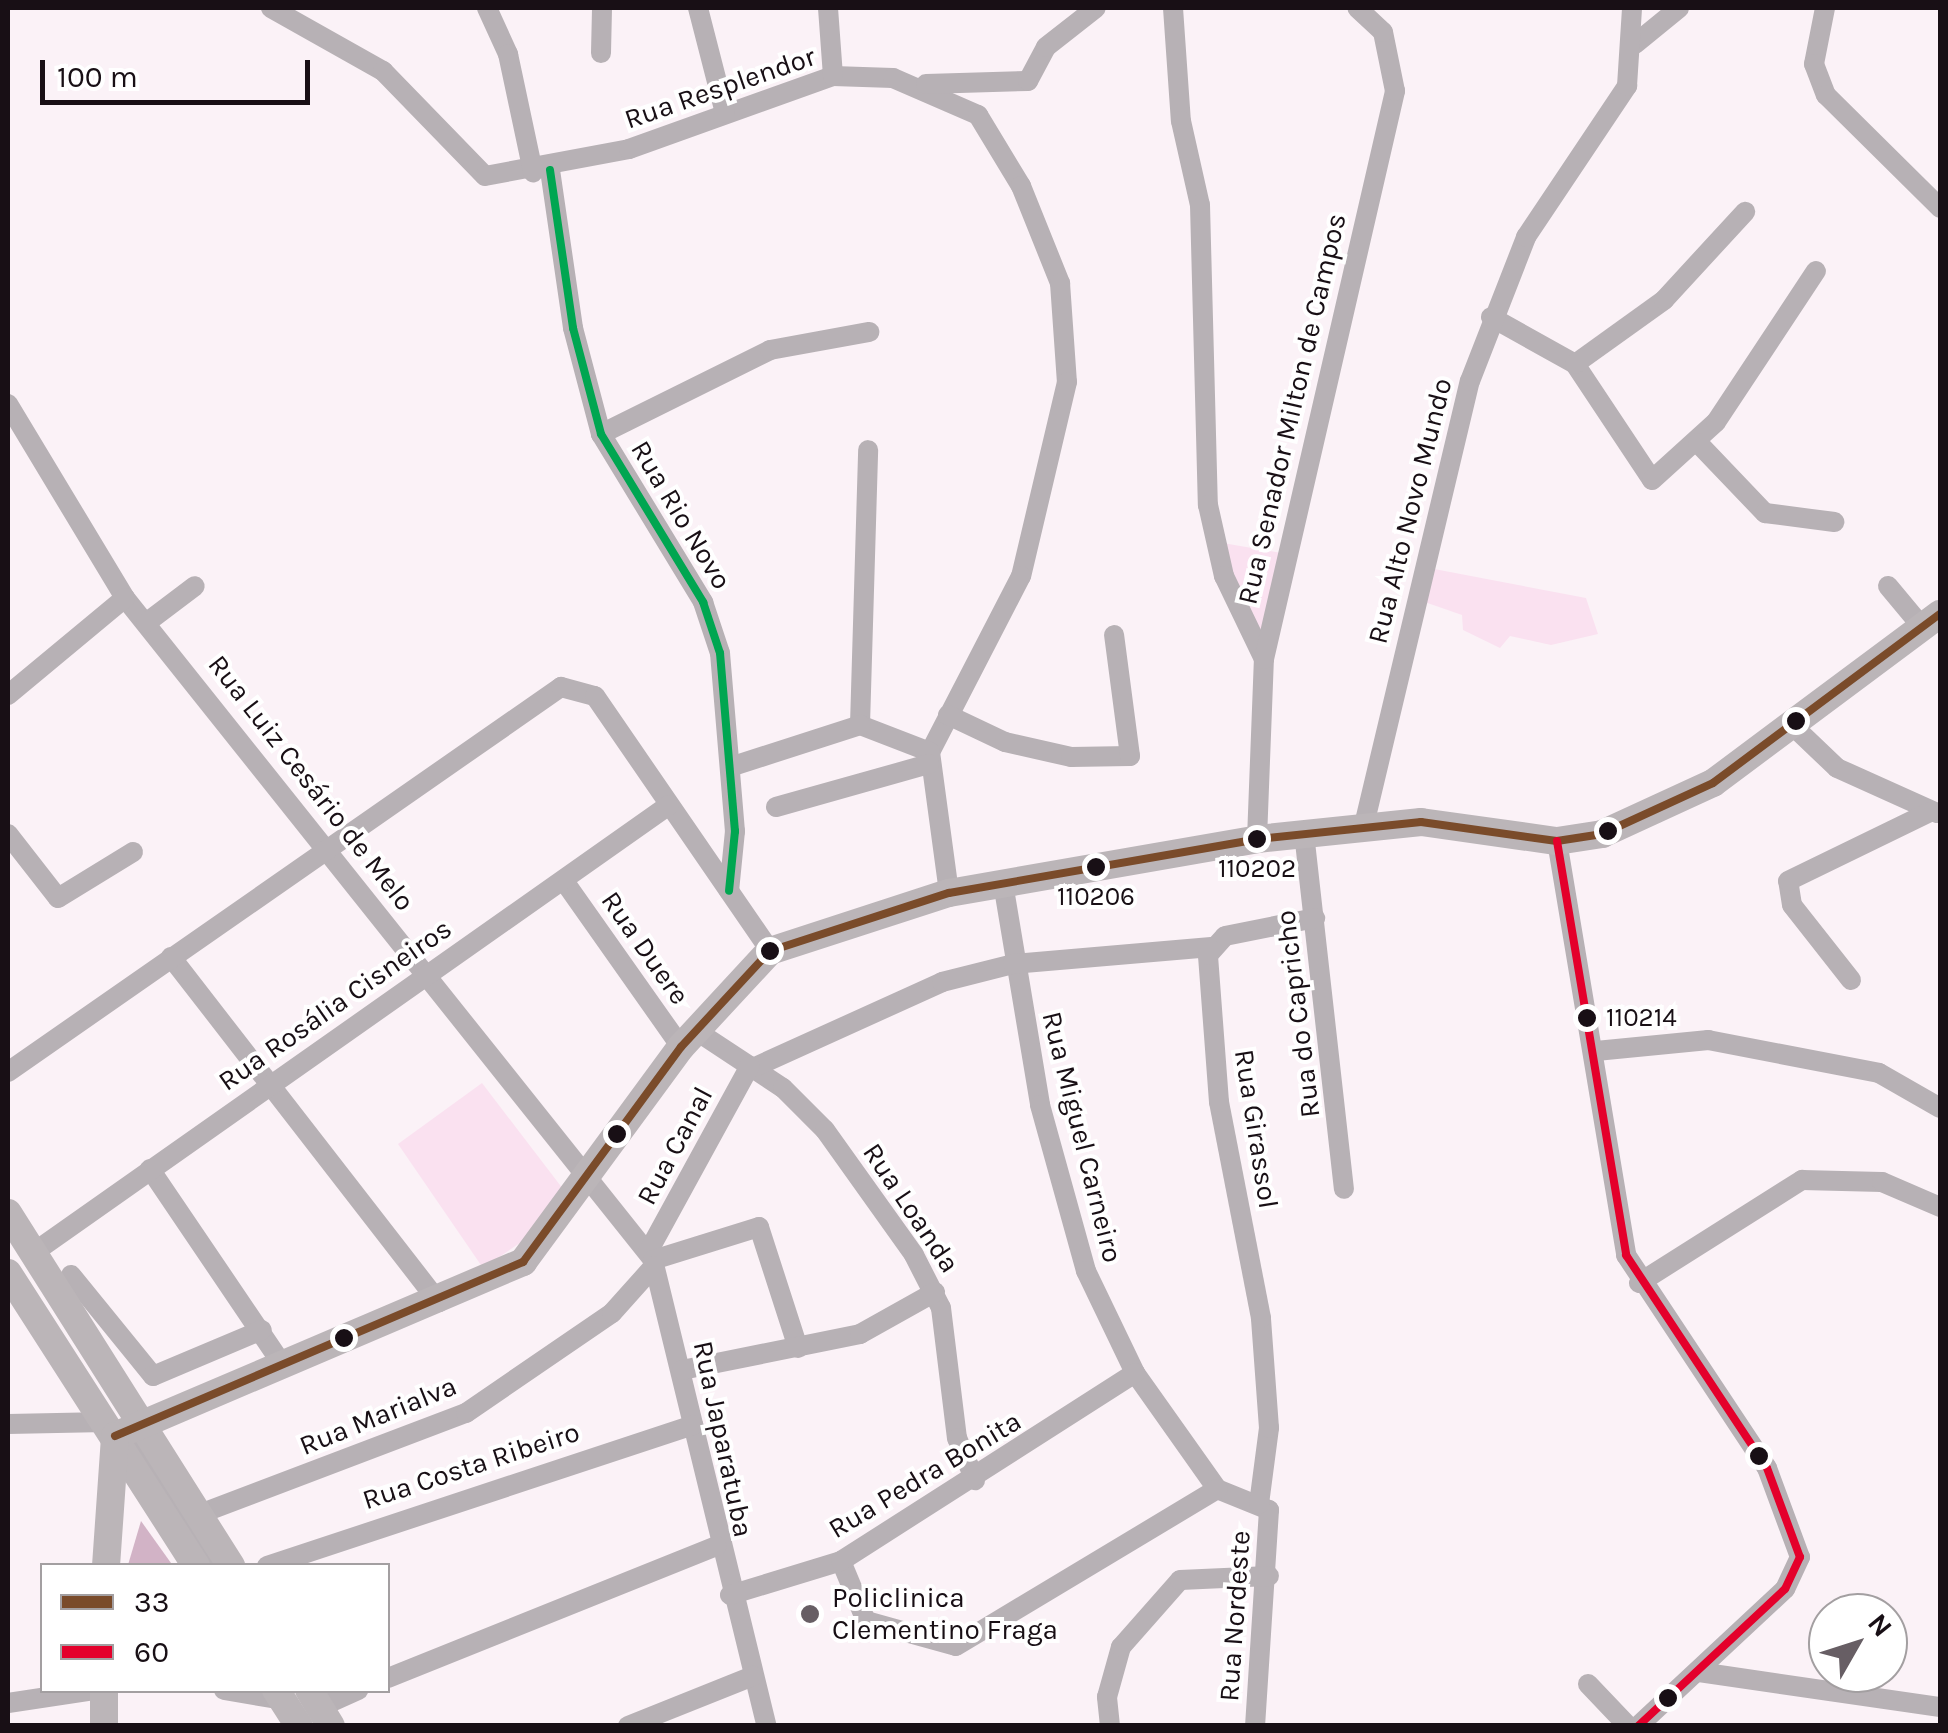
<!DOCTYPE html>
<html>
<head>
<meta charset="utf-8">
<style>
	body { margin:0 }
	#map { position:relative; width:1948px; height:1733px; overflow:hidden; background:#fbf2f7; font-family:Karla,sans-serif }
	div>[style] { position:absolute }
	[style*='--x'] { left:calc(var(--x)*1px); top:calc(var(--y)*1px); width:calc(var(--w)*1px); rotate:calc(var(--a)*1deg) }
	.green>* { inset:0; background:#fae1f0 }
	.water>* { inset:0; background:#d2b3c6 }
	.minor>* { height:20px; margin:-10px; padding:0 10px; transform-origin:10px; border-radius:10px; background:#b7b1b5 }
	.major>* { height:28px; margin:-14px; padding:0 14px; transform-origin:14px; border-radius:14px; background:#bbb5b8 }
	.bus-1>* { height:8px; margin:-4px; padding:0 4px; transform-origin:4px; border-radius:4px; background:#7a4b2a }
	.bus-2>* { height:8px; margin:-4px; padding:0 4px; transform-origin:4px; border-radius:4px; background:#e4002b }
	.bus-3>* { height:8px; margin:-4px; padding:0 4px; transform-origin:4px; border-radius:4px; background:#00a651 }
	.dots>* { width:28px; height:28px; translate:-50% -50%; box-sizing:border-box; border:5px solid #fff; border-radius:50% }
	span { translate:-50% -50%; white-space:nowrap; text-align:center; line-height:1.15; -webkit-text-stroke:8px #fff; paint-order:stroke }
	.bus-label { font-size:26px; color:#180f15 }
	.left { translate:0 -50%; text-align:left }
	.street-label { font-size:28px; color:#180f15 }
	.poi-label { font-size:28px; color:#180f15 }
	.frame { position:absolute; inset:0; border:10px solid #180f15; pointer-events:none }
	.legend { position:absolute; left:40px; top:1563px; width:350px; height:130px; box-sizing:border-box; background:#fff; border:2px solid #a39fa1; margin:0; padding:12px 18px; list-style:none; font-size:30px; color:#180f15 }
	.legend li { display:flex; align-items:center; gap:20px; height:50px }
	.legend b { width:50px; border:2px solid #a39fa1 }
	.north { position:absolute; left:1808px; top:1593px; width:100px; height:100px; box-sizing:border-box; background:#fff; border:2px solid #a39fa1; border-radius:50%; rotate:51deg; font-size:28px; font-weight:700; line-height:40px; text-align:center; color:#180f15 }
	.north::after { content:''; display:block; margin:auto; width:35px; height:45px; background:#675e64; clip-path:polygon(50% 0,100% 100%,50% 72%,0 100%) }
	.scale { position:absolute; left:40px; top:60px; width:270px; height:45px; box-sizing:border-box; border:5px solid #180f15; border-top:0; padding-left:12px; font-size:30px; line-height:35px; white-space:nowrap; color:#180f15; -webkit-text-stroke:8px #fff; paint-order:stroke }
</style>
</head>
<body>
<div id="map">
	<div class="green">
		<i style="clip-path:polygon(1223px 543px,1287px 554px,1266px 651px,1236px 609px)"></i>
		<i style="clip-path:polygon(1429px 568px,1586px 598px,1598px 634px,1551px 645px,1510px 636px,1500px 648px,1463px 630px,1462px 615px,1416px 599px)"></i>
		<i style="clip-path:polygon(482px 1083px,563px 1189px,536px 1232px,483px 1268px,398px 1144px)"></i>
	</div>
	<div class="water">
		<i style="clip-path:polygon(141px 1521px,171px 1563px,172px 1565px,128px 1565px)"></i>
	</div>
	<div class="minor">
		<i style="--x:271;--y:8;--w:129;--a:29.4"></i>
		<i style="--x:383;--y:71;--w:146;--a:45.8"></i>
		<i style="--x:485;--y:176;--w:147;--a:-10.6"></i>
		<i style="--x:629;--y:149;--w:217;--a:-19.7"></i>
		<i style="--x:833;--y:76;--w:60;--a:1.9"></i>
		<i style="--x:893;--y:78;--w:93;--a:23.5"></i>
		<i style="--x:978;--y:115;--w:83;--a:58.8"></i>
		<i style="--x:1021;--y:186;--w:105;--a:68.1"></i>
		<i style="--x:1060;--y:283;--w:99;--a:86"></i>
		<i style="--x:1067;--y:382;--w:199;--a:103.3"></i>
		<i style="--x:1021;--y:576;--w:198;--a:117.3"></i>
		<i style="--x:930;--y:752;--w:142;--a:82.3"></i>
		<i style="--x:487;--y:8;--w:51;--a:65.5"></i>
		<i style="--x:508;--y:54;--w:121;--a:78"></i>
		<i style="--x:698;--y:8;--w:108;--a:75.6"></i>
		<i style="--x:828;--y:8;--w:68;--a:85.8"></i>
		<i style="--x:1173;--y:8;--w:113;--a:86"></i>
		<i style="--x:1181;--y:121;--w:86;--a:77.3"></i>
		<i style="--x:1200;--y:205;--w:300;--a:88.5"></i>
		<i style="--x:1208;--y:505;--w:73;--a:77.3"></i>
		<i style="--x:1224;--y:576;--w:92;--a:64.3"></i>
		<i style="--x:1825;--y:8;--w:57;--a:101.1"></i>
		<i style="--x:1814;--y:64;--w:33;--a:69"></i>
		<i style="--x:1826;--y:95;--w:161;--a:44.7"></i>
		<i style="--x:1635;--y:44;--w:57;--a:-39.3"></i>
		<i style="--x:601;--y:53;--w:45;--a:-88.7"></i>
		<i style="--x:926;--y:84;--w:102;--a:-1.7"></i>
		<i style="--x:1028;--y:81;--w:38;--a:-62"></i>
		<i style="--x:1046;--y:47;--w:63;--a:-38"></i>
		<i style="--x:550;--y:170;--w:160;--a:81.7"></i>
		<i style="--x:573;--y:328;--w:110;--a:75.2"></i>
		<i style="--x:601;--y:434;--w:197;--a:58.7"></i>
		<i style="--x:703;--y:602;--w:54;--a:71.6"></i>
		<i style="--x:720;--y:653;--w:179;--a:85.2"></i>
		<i style="--x:735;--y:831;--w:60;--a:95.7"></i>
		<i style="--x:1491;--y:317;--w:96;--a:29.2"></i>
		<i style="--x:1575;--y:364;--w:139;--a:56.4"></i>
		<i style="--x:1652;--y:480;--w:86;--a:-42.2"></i>
		<i style="--x:1716;--y:422;--w:181;--a:-56.5"></i>
		<i style="--x:1575;--y:364;--w:110;--a:-35.7"></i>
		<i style="--x:1664;--y:300;--w:120;--a:-47.4"></i>
		<i style="--x:8;--y:404;--w:227;--a:58.9"></i>
		<i style="--x:125;--y:598;--w:847;--a:51.42"></i>
		<i style="--x:653;--y:1260;--w:480;--a:76.3"></i>
		<i style="--x:601;--y:434;--w:189;--a:-26.4"></i>
		<i style="--x:770;--y:350;--w:101;--a:-10.3"></i>
		<i style="--x:1698;--y:443;--w:97;--a:46.3"></i>
		<i style="--x:1765;--y:513;--w:70;--a:7.4"></i>
		<i style="--x:1888;--y:586;--w:55;--a:50.2"></i>
		<i style="--x:146;--y:623;--w:61;--a:-37.1"></i>
		<i style="--x:8;--y:695;--w:152;--a:-39.7"></i>
		<i style="--x:948;--y:715;--w:63;--a:25.3"></i>
		<i style="--x:1005;--y:742;--w:68;--a:12.8"></i>
		<i style="--x:1071;--y:757;--w:59;--a:-1"></i>
		<i style="--x:1130;--y:756;--w:122;--a:-97.5"></i>
		<i style="--x:860;--y:725;--w:275;--a:-88.3"></i>
		<i style="--x:860;--y:725;--w:75;--a:21.1"></i>
		<i style="--x:1792;--y:725;--w:62;--a:43.7"></i>
		<i style="--x:1837;--y:768;--w:110;--a:24.2"></i>
		<i style="--x:730;--y:767;--w:137;--a:-17.9"></i>
		<i style="--x:776;--y:807;--w:159;--a:-15.7"></i>
		<i style="--x:1364;--y:825;--w:456;--a:-76.6"></i>
		<i style="--x:1470;--y:381;--w:155;--a:-68.7"></i>
		<i style="--x:1526;--y:237;--w:182;--a:-56.2"></i>
		<i style="--x:1627;--y:86;--w:78;--a:-86.3"></i>
		<i style="--x:1304;--y:833;--w:358;--a:83.6"></i>
		<i style="--x:8;--y:834;--w:81;--a:52"></i>
		<i style="--x:58;--y:898;--w:88;--a:-31.5"></i>
		<i style="--x:1257;--y:839;--w:180;--a:-87.8"></i>
		<i style="--x:1264;--y:659;--w:583;--a:-77.01"></i>
		<i style="--x:1395;--y:91;--w:60;--a:-101.5"></i>
		<i style="--x:1383;--y:32;--w:35;--a:-137"></i>
		<i style="--x:1557;--y:841;--w:420;--a:80.5"></i>
		<i style="--x:1626;--y:1255;--w:255;--a:56.5"></i>
		<i style="--x:1767;--y:1468;--w:95;--a:69.7"></i>
		<i style="--x:1800;--y:1557;--w:35;--a:115"></i>
		<i style="--x:1785;--y:1589;--w:201;--a:137"></i>
		<i style="--x:564;--y:881;--w:203;--a:54.8"></i>
		<i style="--x:1003;--y:883;--w:225;--a:80.5"></i>
		<i style="--x:1040;--y:1105;--w:172;--a:74.5"></i>
		<i style="--x:1086;--y:1271;--w:113;--a:64.3"></i>
		<i style="--x:1135;--y:1373;--w:142;--a:54.7"></i>
		<i style="--x:171;--y:957;--w:437;--a:52.2"></i>
		<i style="--x:1851;--y:980;--w:95;--a:-128.2"></i>
		<i style="--x:1792;--y:905;--w:24;--a:-99"></i>
		<i style="--x:1788;--y:881;--w:156;--a:-25.9"></i>
		<i style="--x:695;--y:1030;--w:105;--a:33.4"></i>
		<i style="--x:783;--y:1088;--w:59;--a:45"></i>
		<i style="--x:825;--y:1130;--w:153;--a:54.5"></i>
		<i style="--x:914;--y:1255;--w:59;--a:63"></i>
		<i style="--x:941;--y:1308;--w:131;--a:83"></i>
		<i style="--x:957;--y:1438;--w:46;--a:66.8"></i>
		<i style="--x:1596;--y:1051;--w:113;--a:-5.6"></i>
		<i style="--x:1708;--y:1040;--w:174;--a:10.9"></i>
		<i style="--x:1879;--y:1073;--w:70;--a:29.8"></i>
		<i style="--x:755;--y:1067;--w:205;--a:-24.4"></i>
		<i style="--x:942;--y:982;--w:73;--a:-14.2"></i>
		<i style="--x:1013;--y:964;--w:199;--a:-4.9"></i>
		<i style="--x:8;--y:1072;--w:674;--a:-34.85"></i>
		<i style="--x:561;--y:687;--w:35;--a:15"></i>
		<i style="--x:595;--y:696;--w:309;--a:55.5"></i>
		<i style="--x:150;--y:1169;--w:239;--a:55.9"></i>
		<i style="--x:648;--y:1252;--w:212;--a:-61.3"></i>
		<i style="--x:33;--y:1253;--w:778;--a:-35.16"></i>
		<i style="--x:653;--y:1260;--w:111;--a:-17.3"></i>
		<i style="--x:759;--y:1227;--w:127;--a:72.1"></i>
		<i style="--x:71;--y:1275;--w:130;--a:50.9"></i>
		<i style="--x:153;--y:1376;--w:118;--a:-22.9"></i>
		<i style="--x:1639;--y:1283;--w:193;--a:-32.3"></i>
		<i style="--x:1802;--y:1180;--w:80;--a:1.4"></i>
		<i style="--x:1882;--y:1182;--w:63;--a:23.3"></i>
		<i style="--x:682;--y:1370;--w:182;--a:-11.4"></i>
		<i style="--x:860;--y:1334;--w:86;--a:-29.2"></i>
		<i style="--x:8;--y:1424;--w:98;--a:-1.2"></i>
		<i style="--x:128;--y:1442;--w:10;--a:-90"></i>
		<i style="--x:128;--y:1432;--w:159;--a:57.3"></i>
		<i style="--x:1217;--y:1489;--w:56;--a:22"></i>
		<i style="--x:1269;--y:1510;--w:216;--a:93.7"></i>
		<i style="--x:1259;--y:1504;--w:77;--a:-82.5"></i>
		<i style="--x:1269;--y:1428;--w:110;--a:-94.2"></i>
		<i style="--x:1261;--y:1318;--w:220;--a:-101"></i>
		<i style="--x:1219;--y:1102;--w:147;--a:-94.3"></i>
		<i style="--x:1208;--y:955;--w:25;--a:-48"></i>
		<i style="--x:1225;--y:936;--w:92;--a:-11.3"></i>
		<i style="--x:197;--y:1515;--w:288;--a:-20.8"></i>
		<i style="--x:466;--y:1413;--w:177;--a:-34.4"></i>
		<i style="--x:612;--y:1313;--w:63;--a:-48.2"></i>
		<i style="--x:841;--y:1561;--w:65;--a:67.4"></i>
		<i style="--x:866;--y:1621;--w:93;--a:15.5"></i>
		<i style="--x:956;--y:1646;--w:305;--a:-31"></i>
		<i style="--x:267;--y:1566;--w:449;--a:-18.3"></i>
		<i style="--x:730;--y:1595;--w:116;--a:-17"></i>
		<i style="--x:841;--y:1561;--w:349;--a:-32.6"></i>
		<i style="--x:1699;--y:1672;--w:244;--a:8.3"></i>
		<i style="--x:388;--y:1678;--w:354;--a:-21.9"></i>
		<i style="--x:1588;--y:1684;--w:58;--a:46.4"></i>
		<i style="--x:224;--y:1690;--w:60;--a:9.6"></i>
		<i style="--x:8;--y:1703;--w:87;--a:-8.6"></i>
		<i style="--x:320;--y:1707;--w:42;--a:-24.1"></i>
		<i style="--x:628;--y:1726;--w:135;--a:-21.8"></i>
		<i style="--x:1110;--y:1726;--w:29;--a:-96"></i>
		<i style="--x:1107;--y:1697;--w:52;--a:-74.4"></i>
		<i style="--x:1121;--y:1647;--w:89;--a:-48.6"></i>
		<i style="--x:1180;--y:1580;--w:89;--a:-2.6"></i>
	</div>
	<div class="major">
		<i style="--x:8;--y:1213;--w:418;--a:57.7"></i>
		<i style="--x:8;--y:1273;--w:348;--a:57.3"></i>
		<i style="--x:115;--y:1436;--w:444;--a:-23.1"></i>
		<i style="--x:523;--y:1262;--w:267;--a:-53.7"></i>
		<i style="--x:681;--y:1047;--w:131;--a:-47.2"></i>
		<i style="--x:770;--y:951;--w:188;--a:-18"></i>
		<i style="--x:949;--y:893;--w:313;--a:-9.9"></i>
		<i style="--x:1257;--y:839;--w:165;--a:-5.9"></i>
		<i style="--x:1421;--y:822;--w:137;--a:8"></i>
		<i style="--x:1557;--y:841;--w:46;--a:-8.8"></i>
		<i style="--x:1602;--y:834;--w:122;--a:-24.7"></i>
		<i style="--x:1713;--y:783;--w:283;--a:-36.7"></i>
		<i style="--x:106;--y:1566;--w:130;--a:-86"></i>
		<i style="--x:276;--y:1690;--w:43;--a:57.4"></i>
		<i style="--x:309;--y:1690;--w:42;--a:58.6"></i>
		<i style="--x:104;--y:1726;--w:36;--a:-90"></i>
	</div>
	<div class="bus-1">
		<i style="--x:115;--y:1436;--w:444;--a:-23.1"></i>
		<i style="--x:523;--y:1262;--w:267;--a:-53.7"></i>
		<i style="--x:681;--y:1047;--w:131;--a:-47.2"></i>
		<i style="--x:770;--y:951;--w:188;--a:-18"></i>
		<i style="--x:949;--y:893;--w:313;--a:-9.9"></i>
		<i style="--x:1257;--y:839;--w:165;--a:-5.9"></i>
		<i style="--x:1421;--y:822;--w:137;--a:8"></i>
		<i style="--x:1557;--y:841;--w:46;--a:-8.8"></i>
		<i style="--x:1602;--y:834;--w:122;--a:-24.7"></i>
		<i style="--x:1713;--y:783;--w:283;--a:-36.7"></i>
	</div>
	<div class="bus-2">
		<i style="--x:1557;--y:841;--w:420;--a:80.5"></i>
		<i style="--x:1626;--y:1255;--w:255;--a:56.5"></i>
		<i style="--x:1767;--y:1468;--w:95;--a:69.7"></i>
		<i style="--x:1800;--y:1557;--w:35;--a:115"></i>
		<i style="--x:1785;--y:1589;--w:201;--a:137"></i>
	</div>
	<div class="bus-3">
		<i style="--x:550;--y:170;--w:160;--a:81.7"></i>
		<i style="--x:573;--y:328;--w:110;--a:75.2"></i>
		<i style="--x:601;--y:434;--w:197;--a:58.7"></i>
		<i style="--x:703;--y:602;--w:54;--a:71.6"></i>
		<i style="--x:720;--y:653;--w:179;--a:85.2"></i>
		<i style="--x:735;--y:831;--w:60;--a:95.7"></i>
	</div>
	<div class="dots">
		<i style="left:1796px;top:721px;background:#180f15"></i>
		<i style="left:1608px;top:831px;background:#180f15"></i>
		<i style="left:1257px;top:839px;background:#180f15"></i>
		<i style="left:1096px;top:867px;background:#180f15"></i>
		<i style="left:770px;top:951px;background:#180f15"></i>
		<i style="left:1587px;top:1018px;background:#180f15"></i>
		<i style="left:617px;top:1134px;background:#180f15"></i>
		<i style="left:344px;top:1338px;background:#180f15"></i>
		<i style="left:1759px;top:1456px;background:#180f15"></i>
		<i style="left:810px;top:1614px;background:#675e64"></i>
		<i style="left:1668px;top:1698px;background:#180f15"></i>
	</div>
	<div class="bus-label">
		<span style="left:1257px;top:869px">110202</span>
		<span style="left:1096px;top:897px">110206</span>
		<span class="left" style="left:1606px;top:1018px">110214</span>
	</div>
	<div class="street-label">
		<span style="left:720px;top:88px;rotate:-19deg">Rua Resplendor</span>
		<span style="left:1292px;top:409px;rotate:-77deg">Rua Senador Milton de Campos</span>
		<span style="left:1410px;top:511px;rotate:-76deg">Rua Alto Novo Mundo</span>
		<span style="left:681px;top:515px;rotate:59deg">Rua Rio Novo</span>
		<span style="left:311px;top:783px;rotate:52deg">Rua Luiz Cesário de Melo</span>
		<span style="left:645px;top:948px;rotate:55deg">Rua Duere</span>
		<span style="left:335px;top:1005px;rotate:-35deg">Rua Rosália Cisneiros</span>
		<span style="left:1298px;top:1014px;rotate:-97deg">Rua do Capricho</span>
		<span style="left:1256px;top:1129px;rotate:81deg">Rua Girassol</span>
		<span style="left:1082px;top:1137px;rotate:76deg">Rua Miguel Carneiro</span>
		<span style="left:675px;top:1146px;rotate:-62deg">Rua Canal</span>
		<span style="left:911px;top:1208px;rotate:56deg">Rua Loanda</span>
		<span style="left:378px;top:1416px;rotate:-22deg">Rua Marialva</span>
		<span style="left:723px;top:1439px;rotate:78deg">Rua Japaratuba</span>
		<span style="left:471px;top:1466px;rotate:-18deg">Rua Costa Ribeiro</span>
		<span style="left:925px;top:1475px;rotate:-31deg">Rua Pedra Bonita</span>
		<span style="left:1235px;top:1616px;rotate:-86deg">Rua Nordeste</span>
	</div>
	<div class="poi-label">
		<span class="left" style="left:832px;top:1614px">Policlinica<br>Clementino Fraga</span>
	</div>
	<div class="frame"></div>
	<ul class="legend">
	<li><b style="height:12px;background:#7a4b2a"></b>33</li>
	<li><b style="height:12px;background:#e4002b"></b>60</li>
	</ul>
	<div class="north">N</div>
	<div class="scale">100 m</div>
</div>
</body>
</html>
